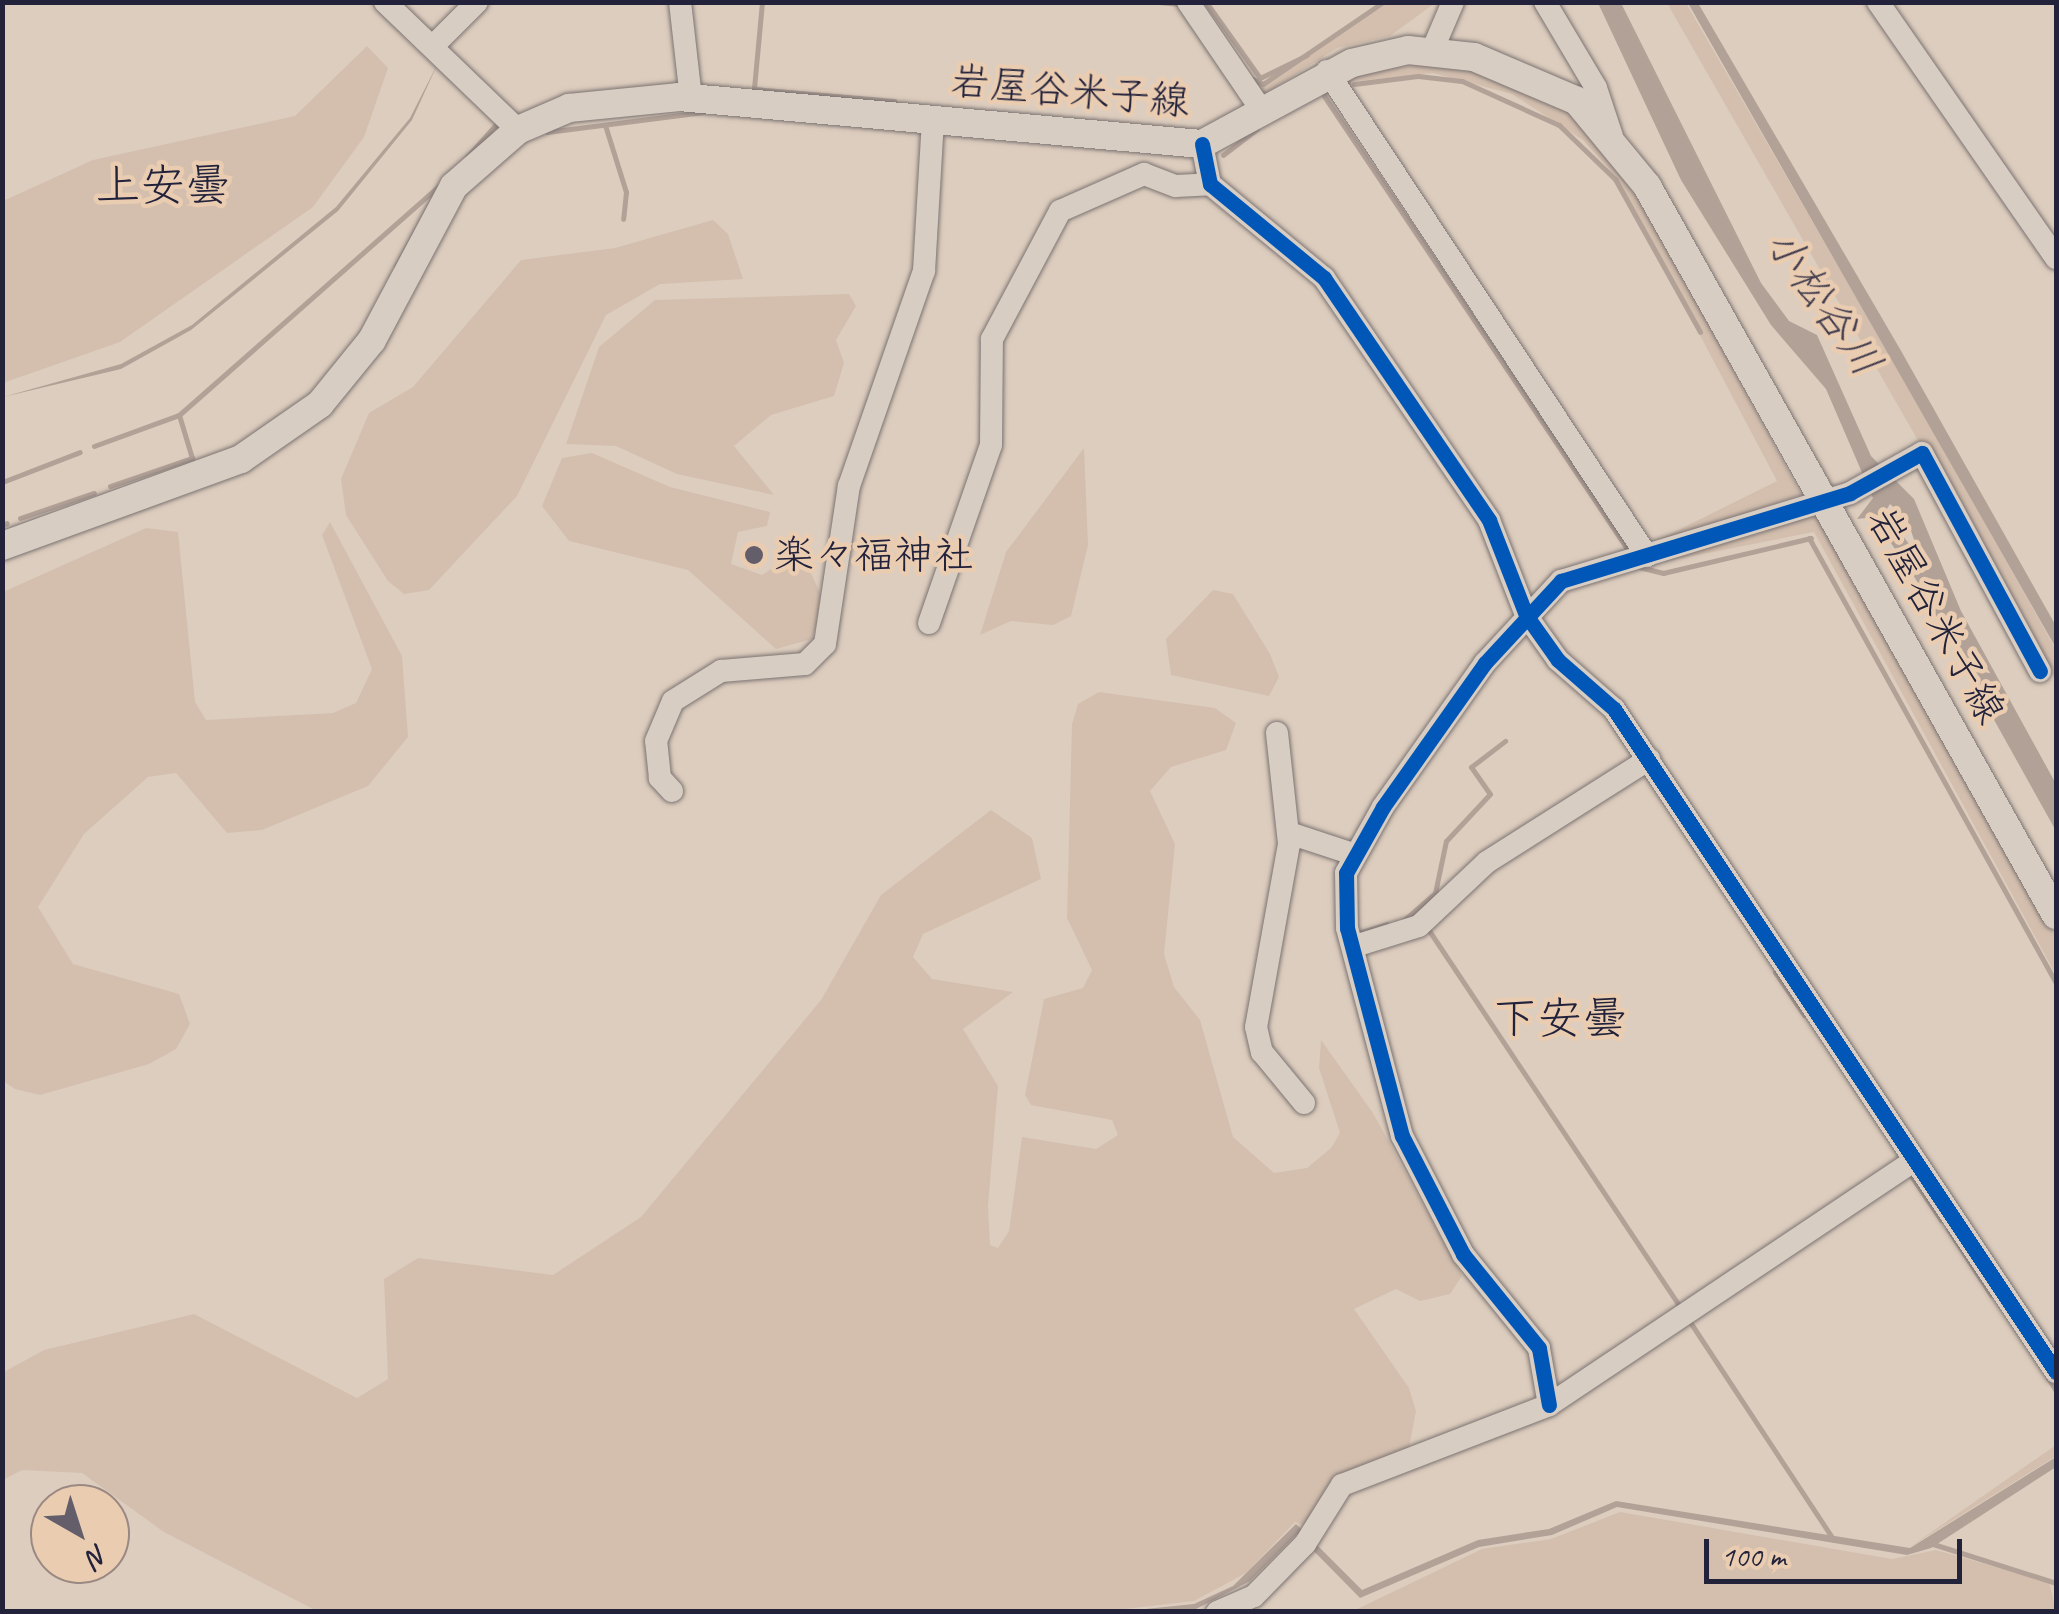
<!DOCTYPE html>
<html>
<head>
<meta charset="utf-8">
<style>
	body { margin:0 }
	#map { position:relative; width:2059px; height:1614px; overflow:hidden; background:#ddcdbe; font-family:Caveat,"Klee One",sans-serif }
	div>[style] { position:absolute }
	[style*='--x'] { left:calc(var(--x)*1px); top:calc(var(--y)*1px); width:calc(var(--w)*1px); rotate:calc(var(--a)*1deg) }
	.green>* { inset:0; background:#d4bfae }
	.water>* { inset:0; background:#b2a197 }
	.stream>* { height:5px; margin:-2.5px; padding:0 2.5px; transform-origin:2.5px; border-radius:2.5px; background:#b2a197 }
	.roads { filter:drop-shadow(0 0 2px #7b7372) drop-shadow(0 0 2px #7b7372) }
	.minor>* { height:22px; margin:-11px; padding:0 11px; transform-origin:11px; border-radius:11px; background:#d8cdc3 }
	.major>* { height:28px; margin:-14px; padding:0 14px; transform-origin:14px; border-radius:14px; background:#d8cdc3 }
	.cycleway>* { height:15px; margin:-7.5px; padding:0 7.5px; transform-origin:7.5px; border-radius:7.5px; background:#0057b8 }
	.dots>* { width:28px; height:28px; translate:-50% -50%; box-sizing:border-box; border:5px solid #eaccb1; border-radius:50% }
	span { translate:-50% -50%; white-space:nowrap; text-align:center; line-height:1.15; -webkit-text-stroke:9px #eaccb1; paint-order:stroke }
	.street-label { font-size:40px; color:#22223b }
	.poi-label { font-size:40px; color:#22223b }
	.left { translate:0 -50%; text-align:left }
	.water-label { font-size:42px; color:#423d4e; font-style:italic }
	.quarter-label { font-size:45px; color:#22223b }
	.frame { position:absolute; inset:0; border:5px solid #22223b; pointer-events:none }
	.north { position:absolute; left:30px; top:1484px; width:100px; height:100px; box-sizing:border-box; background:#eaccb1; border:2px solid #9a8882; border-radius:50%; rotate:141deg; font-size:28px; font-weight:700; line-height:40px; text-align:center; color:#22223b }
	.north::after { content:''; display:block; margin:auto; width:35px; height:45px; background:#635e69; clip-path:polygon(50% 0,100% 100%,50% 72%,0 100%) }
	.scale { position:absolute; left:1704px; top:1539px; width:258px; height:45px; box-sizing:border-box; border:5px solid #22223b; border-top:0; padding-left:12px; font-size:30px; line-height:35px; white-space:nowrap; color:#22223b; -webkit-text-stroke:8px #eaccb1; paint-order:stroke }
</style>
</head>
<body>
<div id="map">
	<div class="green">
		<i style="clip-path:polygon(1388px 3px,1435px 3px,1390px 36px,1337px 48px,1263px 95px,1256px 86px)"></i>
		<i style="clip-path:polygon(1667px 3px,1686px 3px,1910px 390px,2056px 650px,2056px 681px)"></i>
		<i style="clip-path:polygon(367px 46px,388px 68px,364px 137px,313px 207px,120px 342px,3px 383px,3px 201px,93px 160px,295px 116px)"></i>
		<i style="clip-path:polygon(1423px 64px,1460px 67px,1560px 105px,1619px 158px,1801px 495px,1646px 546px,1777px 481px,1617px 178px,1583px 140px,1512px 94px,1433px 73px,1351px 82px,1364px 124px,1345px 92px,1347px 75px)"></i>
		<i style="clip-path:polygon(713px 220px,728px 234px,743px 279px,660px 284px,606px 315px,517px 496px,429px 590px,404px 594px,388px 581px,346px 515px,341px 479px,369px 413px,413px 387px,521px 260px,615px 248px)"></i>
		<i style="clip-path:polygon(849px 294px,856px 306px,836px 340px,844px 363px,834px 396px,771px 415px,734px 446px,774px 495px,677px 474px,616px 446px,566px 444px,599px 347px,655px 300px)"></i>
		<i style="clip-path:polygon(1084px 448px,1088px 545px,1071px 616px,1053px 625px,1011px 621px,980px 635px,1006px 552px)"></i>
		<i style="clip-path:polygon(592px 453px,670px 487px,770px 512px,767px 526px,738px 532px,731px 564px,762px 575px,800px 550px,824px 601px,812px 639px,776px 649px,688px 570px,569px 541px,542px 506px,562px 458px)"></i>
		<i style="clip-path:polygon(1815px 512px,2056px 937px,2056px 975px,1814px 532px,1647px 565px)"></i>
		<i style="clip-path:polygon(330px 522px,402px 656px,408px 737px,368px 786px,262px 830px,227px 833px,176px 773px,148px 777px,84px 834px,38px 907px,73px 964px,179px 994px,190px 1024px,176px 1049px,149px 1064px,40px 1095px,15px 1089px,2px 1080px,3px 592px,146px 528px,178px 532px,195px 702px,206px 720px,333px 713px,356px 703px,372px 669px,322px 535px)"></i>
		<i style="clip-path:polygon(1213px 590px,1233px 594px,1270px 654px,1279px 677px,1269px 696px,1171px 675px,1166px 639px)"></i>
		<i style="clip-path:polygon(1099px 692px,1215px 708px,1236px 723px,1226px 750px,1171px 767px,1150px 791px,1175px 844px,1164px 954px,1174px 987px,1200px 1020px,1233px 1137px,1274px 1173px,1307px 1168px,1331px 1148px,1340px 1133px,1319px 1068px,1321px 1040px,1373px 1113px,1462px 1276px,1450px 1294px,1420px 1301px,1396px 1289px,1354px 1309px,1409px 1388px,1416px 1411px,1409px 1448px,1304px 1525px,1295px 1522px,1246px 1573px,1194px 1601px,1108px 1611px,317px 1611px,164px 1532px,82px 1473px,22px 1470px,3px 1480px,2px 1373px,44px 1350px,194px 1314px,357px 1398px,388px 1379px,384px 1279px,418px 1258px,553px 1275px,641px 1217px,821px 1000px,881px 895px,991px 810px,1032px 838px,1041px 879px,923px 934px,913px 957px,932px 979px,1013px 992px,963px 1029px,998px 1086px,988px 1206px,990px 1245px,998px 1248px,1009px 1231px,1022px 1137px,1096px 1149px,1118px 1135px,1112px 1120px,1031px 1105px,1025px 1095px,1044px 999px,1083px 988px,1092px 970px,1067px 918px,1072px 724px,1078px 704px)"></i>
		<i style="clip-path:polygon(2056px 1445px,2056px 1456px,1910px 1547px)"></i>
		<i style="clip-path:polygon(1620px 1512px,1892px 1559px,1936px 1550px,2049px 1582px,2056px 1611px,1353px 1611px,1482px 1549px,1551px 1539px)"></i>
	</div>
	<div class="water">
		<i style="clip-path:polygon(evenodd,1598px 3px,1621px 3px,1761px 283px,1789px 321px,1817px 335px,1871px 456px,1914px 499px,1961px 611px,2056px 784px,2056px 831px,1915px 578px,1873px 517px,1857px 519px,1873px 498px,1826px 389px,1771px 325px,1681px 180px,1598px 3px,1890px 504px,1907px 519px,1921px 560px,1885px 512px,1890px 504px)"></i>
		<i style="clip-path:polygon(1688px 3px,1698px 3px,1900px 349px,2056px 626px,2056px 648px)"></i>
		<i style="clip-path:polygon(438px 63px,412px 120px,338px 211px,191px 330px,121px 369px,3px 397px,121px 364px,192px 325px,336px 207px,410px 118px)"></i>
		<i style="clip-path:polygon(2056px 1457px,2056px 1467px,1931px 1548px,1907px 1555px,1617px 1507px,1552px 1535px,1479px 1547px,1360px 1598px,1297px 1534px,1250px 1581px,1196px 1609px,1116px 1612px,1194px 1604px,1233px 1586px,1296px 1524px,1362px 1590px,1478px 1540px,1549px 1529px,1616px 1501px,1910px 1548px)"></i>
	</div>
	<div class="stream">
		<i style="--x:762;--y:2;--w:87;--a:95.3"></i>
		<i style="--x:754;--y:89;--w:141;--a:4.9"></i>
		<i style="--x:1159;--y:2;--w:18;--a:6"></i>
		<i style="--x:1206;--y:2;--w:93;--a:54.6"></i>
		<i style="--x:1260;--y:78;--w:52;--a:-26.1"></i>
		<i style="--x:1253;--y:79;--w:11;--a:27"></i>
		<i style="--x:1263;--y:84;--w:145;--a:-34.3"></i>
		<i style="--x:1354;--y:84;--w:64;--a:-7.1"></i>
		<i style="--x:1418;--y:76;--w:44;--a:6.5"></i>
		<i style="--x:1462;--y:81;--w:107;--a:24.4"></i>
		<i style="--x:1559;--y:125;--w:78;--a:44"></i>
		<i style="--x:1615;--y:179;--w:175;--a:60.9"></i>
		<i style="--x:1324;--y:96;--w:550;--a:56.19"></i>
		<i style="--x:605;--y:125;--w:70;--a:72.6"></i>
		<i style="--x:626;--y:192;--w:27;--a:96"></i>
		<i style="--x:547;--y:132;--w:158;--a:-7.3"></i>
		<i style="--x:1223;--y:155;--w:43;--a:-37.4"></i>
		<i style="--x:467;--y:157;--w:48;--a:-48.4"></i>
		<i style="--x:396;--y:267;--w:89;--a:-61.7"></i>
		<i style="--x:94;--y:446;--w:90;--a:-20"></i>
		<i style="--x:179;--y:415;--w:351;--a:-41.4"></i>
		<i style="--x:5;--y:481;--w:80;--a:-21.1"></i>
		<i style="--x:110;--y:486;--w:87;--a:-18.9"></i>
		<i style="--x:192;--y:458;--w:45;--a:-106.8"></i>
		<i style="--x:20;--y:518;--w:78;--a:-18.7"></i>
		<i style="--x:2;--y:525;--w:5;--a:-22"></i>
		<i style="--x:1809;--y:538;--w:509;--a:60.97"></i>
		<i style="--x:1639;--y:567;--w:25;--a:14"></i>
		<i style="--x:1663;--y:573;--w:152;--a:-13.3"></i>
		<i style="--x:1403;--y:921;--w:43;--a:-41.2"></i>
		<i style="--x:1435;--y:893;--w:53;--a:-78.1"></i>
		<i style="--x:1446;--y:841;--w:64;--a:-46.9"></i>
		<i style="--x:1490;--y:794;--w:33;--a:-125"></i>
		<i style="--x:1471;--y:767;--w:43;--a:-37.4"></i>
		<i style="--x:1428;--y:929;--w:451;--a:56.3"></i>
		<i style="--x:1359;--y:933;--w:29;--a:-18"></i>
		<i style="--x:1775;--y:972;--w:52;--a:56"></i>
		<i style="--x:1912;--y:1177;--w:52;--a:56"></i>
		<i style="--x:1948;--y:1229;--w:79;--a:56.9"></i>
		<i style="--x:1690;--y:1322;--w:261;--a:56.6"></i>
		<i style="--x:2048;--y:1378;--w:15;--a:58"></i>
		<i style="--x:1933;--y:1544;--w:129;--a:17.6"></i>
	</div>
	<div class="roads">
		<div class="minor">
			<i style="--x:385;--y:2;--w:185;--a:43.9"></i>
			<i style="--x:680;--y:2;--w:97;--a:83.5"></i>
			<i style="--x:1188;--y:2;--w:132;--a:55.8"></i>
			<i style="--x:1545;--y:2;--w:100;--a:59.3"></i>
			<i style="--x:1596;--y:88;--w:51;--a:71.6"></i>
			<i style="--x:1878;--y:2;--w:312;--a:55.2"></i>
			<i style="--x:433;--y:46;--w:62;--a:-45"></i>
			<i style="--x:1432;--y:51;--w:53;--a:-66.8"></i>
			<i style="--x:1327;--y:71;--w:581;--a:56.58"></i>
			<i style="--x:1202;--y:144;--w:41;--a:78.7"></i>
			<i style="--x:1210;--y:184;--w:148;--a:39.5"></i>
			<i style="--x:1324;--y:278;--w:293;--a:55.7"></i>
			<i style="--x:1489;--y:520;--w:102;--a:68.7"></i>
			<i style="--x:1526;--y:615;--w:55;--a:54.6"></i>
			<i style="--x:1558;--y:660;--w:74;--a:41.2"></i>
			<i style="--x:1614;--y:709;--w:797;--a:56.31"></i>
			<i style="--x:929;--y:623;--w:188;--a:-70.8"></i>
			<i style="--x:991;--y:445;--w:106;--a:-89.5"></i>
			<i style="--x:992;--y:339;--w:145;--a:-62"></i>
			<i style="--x:1060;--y:211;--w:92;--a:-23.8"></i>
			<i style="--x:1144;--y:174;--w:34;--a:21"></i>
			<i style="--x:1176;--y:186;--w:34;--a:-3"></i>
			<i style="--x:1277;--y:733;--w:112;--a:83.8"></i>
			<i style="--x:1289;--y:844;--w:186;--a:100.2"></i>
			<i style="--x:1256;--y:1027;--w:26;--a:77"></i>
			<i style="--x:1262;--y:1052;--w:66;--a:50.5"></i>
			<i style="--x:672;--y:791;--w:18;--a:-133"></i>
			<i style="--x:660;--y:778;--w:37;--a:-96"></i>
			<i style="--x:656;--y:741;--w:43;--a:-67"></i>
			<i style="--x:673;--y:701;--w:57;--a:-32"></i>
			<i style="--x:721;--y:671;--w:84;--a:-4.8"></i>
			<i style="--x:805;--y:664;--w:28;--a:-45"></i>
			<i style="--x:825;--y:644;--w:160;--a:-81.4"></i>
			<i style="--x:849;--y:486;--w:228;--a:-70.8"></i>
			<i style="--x:924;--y:271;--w:151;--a:-86.6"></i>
			<i style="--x:1289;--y:833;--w:67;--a:18.2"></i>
			<i style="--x:1355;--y:946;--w:67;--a:-17.4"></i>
			<i style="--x:1419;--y:926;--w:93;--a:-43.3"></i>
			<i style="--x:1487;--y:862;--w:192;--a:-32.4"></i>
			<i style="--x:1549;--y:1405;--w:58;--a:-100"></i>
			<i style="--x:1539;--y:1348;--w:121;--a:-129"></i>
			<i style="--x:1463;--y:1254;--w:133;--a:-117.3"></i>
			<i style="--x:1402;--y:1136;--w:215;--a:-104.8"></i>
			<i style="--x:1347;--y:928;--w:55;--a:-91"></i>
			<i style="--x:1346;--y:873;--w:76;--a:-60.7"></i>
			<i style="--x:1383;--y:807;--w:176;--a:-54.7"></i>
			<i style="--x:1485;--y:663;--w:112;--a:-47.2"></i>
			<i style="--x:1561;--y:581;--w:302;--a:-16.9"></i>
			<i style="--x:1850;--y:493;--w:82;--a:-29.1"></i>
			<i style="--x:1922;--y:453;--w:248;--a:61.6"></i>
			<i style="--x:1217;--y:1612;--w:40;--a:-23.4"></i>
			<i style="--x:1254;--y:1596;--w:73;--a:-45.6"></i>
			<i style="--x:1305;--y:1544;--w:70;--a:-57.9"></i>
			<i style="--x:1342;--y:1485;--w:222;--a:-21.1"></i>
			<i style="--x:1549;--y:1405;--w:440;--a:-33.8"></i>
		</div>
		<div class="major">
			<i style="--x:2;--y:546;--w:254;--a:-20"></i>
			<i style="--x:241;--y:459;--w:96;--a:-34.8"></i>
			<i style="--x:320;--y:404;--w:82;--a:-50.9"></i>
			<i style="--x:372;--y:340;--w:174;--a:-62"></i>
			<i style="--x:454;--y:186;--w:85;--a:-41.2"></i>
			<i style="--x:518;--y:130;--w:56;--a:-23.3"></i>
			<i style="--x:569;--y:108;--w:111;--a:-5.7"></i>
			<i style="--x:679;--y:97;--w:525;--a:5.14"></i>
			<i style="--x:1202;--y:144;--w:170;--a:-28.4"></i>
			<i style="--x:1352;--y:63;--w:57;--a:-13.1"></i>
			<i style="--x:1408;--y:50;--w:66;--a:6.1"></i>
			<i style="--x:1474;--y:57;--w:112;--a:23.1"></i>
			<i style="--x:1577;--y:101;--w:110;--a:50.5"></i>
			<i style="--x:1647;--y:186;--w:836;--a:60.71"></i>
		</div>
	</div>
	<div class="cycleway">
		<i style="--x:1202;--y:144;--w:41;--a:78.7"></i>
		<i style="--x:1210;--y:184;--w:148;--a:39.5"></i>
		<i style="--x:1324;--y:278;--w:293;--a:55.7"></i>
		<i style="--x:1489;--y:520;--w:102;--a:68.7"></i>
		<i style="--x:1526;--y:615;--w:55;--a:54.6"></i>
		<i style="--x:1558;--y:660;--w:74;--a:41.2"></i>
		<i style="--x:1614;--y:709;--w:797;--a:56.31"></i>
		<i style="--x:1549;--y:1405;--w:58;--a:-100"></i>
		<i style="--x:1539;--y:1348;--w:121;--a:-129"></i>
		<i style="--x:1463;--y:1254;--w:133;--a:-117.3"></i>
		<i style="--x:1402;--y:1136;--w:215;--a:-104.8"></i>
		<i style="--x:1347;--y:928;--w:55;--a:-91"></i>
		<i style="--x:1346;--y:873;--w:76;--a:-60.7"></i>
		<i style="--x:1383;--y:807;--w:176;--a:-54.7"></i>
		<i style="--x:1485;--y:663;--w:112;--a:-47.2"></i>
		<i style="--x:1561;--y:581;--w:302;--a:-16.9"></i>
		<i style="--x:1850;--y:493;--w:82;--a:-29.1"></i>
		<i style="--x:1922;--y:453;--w:248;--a:61.6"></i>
	</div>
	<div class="dots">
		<i style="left:754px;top:555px;background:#635e69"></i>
	</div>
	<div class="street-label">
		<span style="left:1070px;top:91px;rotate:5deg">岩屋谷米子線</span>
		<span style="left:1936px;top:615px;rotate:61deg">岩屋谷米子線</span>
	</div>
	<div class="poi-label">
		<span class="left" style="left:774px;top:555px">楽々福神社</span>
	</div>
	<div class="water-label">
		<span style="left:1823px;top:303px;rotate:55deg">小松谷川</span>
	</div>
	<div class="quarter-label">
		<span style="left:163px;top:186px">上安曇</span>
		<span style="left:1560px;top:1019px">下安曇</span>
	</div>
	<div class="frame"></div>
	<div class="north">N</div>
	<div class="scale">100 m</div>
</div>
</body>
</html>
